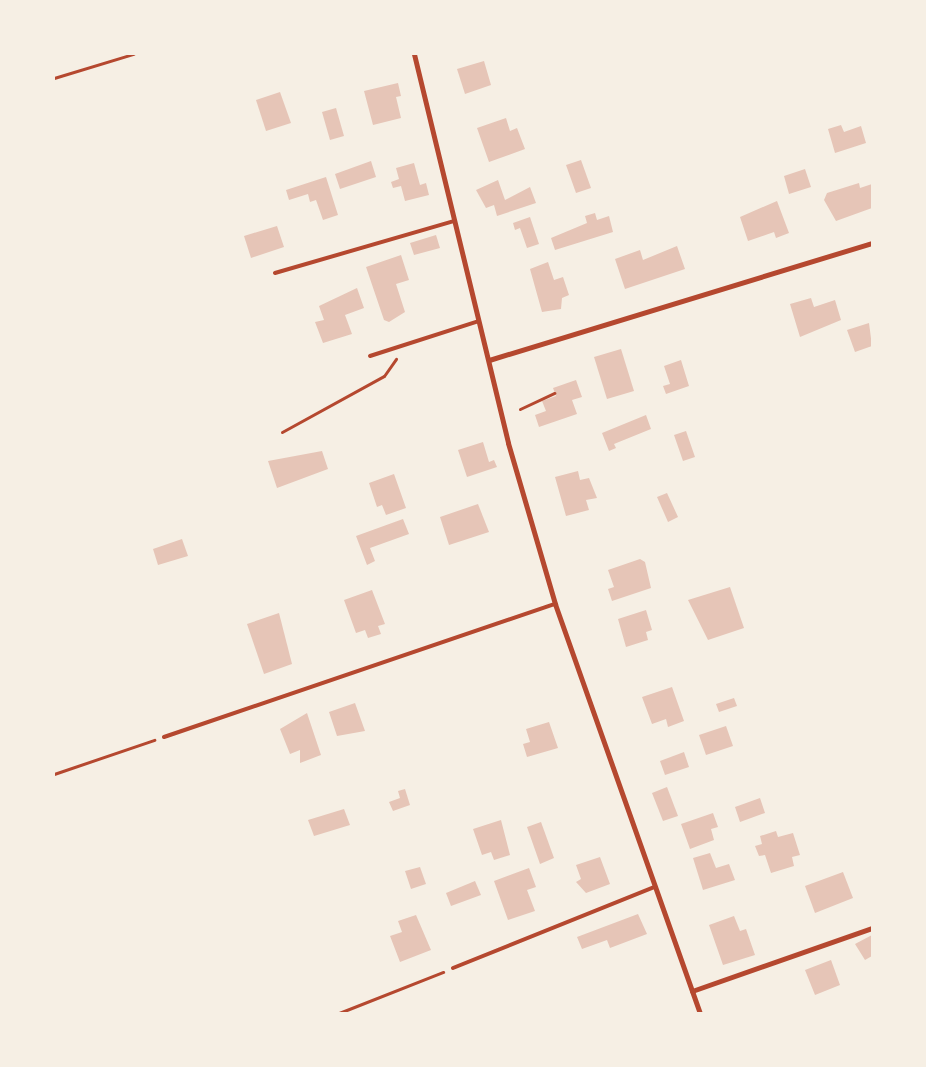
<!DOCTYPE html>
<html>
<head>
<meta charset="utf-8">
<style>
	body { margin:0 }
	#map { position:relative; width:926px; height:1067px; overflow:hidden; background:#f6efe4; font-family:"Sofia Sans Condensed",sans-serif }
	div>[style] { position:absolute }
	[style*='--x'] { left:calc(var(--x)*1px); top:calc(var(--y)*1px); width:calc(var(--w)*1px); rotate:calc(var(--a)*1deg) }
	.building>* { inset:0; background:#e6c5b7 }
	.path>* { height:3px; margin:-1.5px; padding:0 1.5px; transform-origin:1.5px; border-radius:1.5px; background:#b5482f }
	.service>* { height:4px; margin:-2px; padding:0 2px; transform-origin:2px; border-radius:2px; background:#b5482f }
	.minor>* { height:5px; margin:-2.5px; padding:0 2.5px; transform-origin:2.5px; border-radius:2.5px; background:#b5482f }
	span { translate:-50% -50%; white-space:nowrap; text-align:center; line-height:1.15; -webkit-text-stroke:5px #f6efe4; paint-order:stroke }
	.frame { position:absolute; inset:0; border:55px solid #f6efe4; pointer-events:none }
</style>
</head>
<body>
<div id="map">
	<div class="building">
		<i style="clip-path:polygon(484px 61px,491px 85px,465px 94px,457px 69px)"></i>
		<i style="clip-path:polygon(398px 83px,401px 96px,396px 97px,401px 118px,373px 125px,364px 91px)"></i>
		<i style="clip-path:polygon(280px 92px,291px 123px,266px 131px,256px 100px)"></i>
		<i style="clip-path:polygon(336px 108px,344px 136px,330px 140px,322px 112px)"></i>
		<i style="clip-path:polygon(506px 118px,510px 131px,517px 128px,525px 149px,489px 162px,477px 128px)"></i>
		<i style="clip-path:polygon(841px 125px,844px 132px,861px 126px,866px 143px,835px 153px,828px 129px)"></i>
		<i style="clip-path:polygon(581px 160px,591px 188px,576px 193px,566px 165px)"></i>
		<i style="clip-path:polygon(371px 161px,376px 177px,340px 189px,335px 174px)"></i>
		<i style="clip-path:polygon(414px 163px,420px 185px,426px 183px,429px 195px,405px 201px,401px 186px,393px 188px,391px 182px,399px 179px,396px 168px)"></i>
		<i style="clip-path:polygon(805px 169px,811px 187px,789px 194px,784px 176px)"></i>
		<i style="clip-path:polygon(326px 177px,338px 215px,323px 220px,316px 200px,310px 202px,308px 194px,289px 200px,286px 190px)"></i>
		<i style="clip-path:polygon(498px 180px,505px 200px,530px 187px,536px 203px,497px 216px,494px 205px,486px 208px,476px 190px)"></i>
		<i style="clip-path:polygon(859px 183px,860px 188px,872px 184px,872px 208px,836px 221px,824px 200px,827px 193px)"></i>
		<i style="clip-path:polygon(777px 201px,789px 233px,776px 238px,774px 232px,748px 241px,740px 217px)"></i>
		<i style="clip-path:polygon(595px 213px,597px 220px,609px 216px,613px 232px,555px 250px,551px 238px,587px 223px,585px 216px)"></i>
		<i style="clip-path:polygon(530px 217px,539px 244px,527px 248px,520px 228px,515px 230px,513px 223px)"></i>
		<i style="clip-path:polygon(277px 226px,284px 247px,251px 258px,244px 236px)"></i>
		<i style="clip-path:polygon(436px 235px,440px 248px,414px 255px,410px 243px)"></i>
		<i style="clip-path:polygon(677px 246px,685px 269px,625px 289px,615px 259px,640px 250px,643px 260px)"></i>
		<i style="clip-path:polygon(401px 255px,409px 280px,396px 284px,405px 312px,389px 322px,384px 320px,366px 267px)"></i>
		<i style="clip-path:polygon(548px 262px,554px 280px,563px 277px,569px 295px,562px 298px,561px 309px,542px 312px,530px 269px)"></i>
		<i style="clip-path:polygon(357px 288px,364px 308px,345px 315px,352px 334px,323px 343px,315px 322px,324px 320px,319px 306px)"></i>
		<i style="clip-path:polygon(811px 298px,814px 307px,835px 300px,841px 320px,800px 337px,790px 304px)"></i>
		<i style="clip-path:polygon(869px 323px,872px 346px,855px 352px,847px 330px)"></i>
		<i style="clip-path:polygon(621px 349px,634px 391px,607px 399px,594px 357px)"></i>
		<i style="clip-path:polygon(681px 360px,689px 386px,666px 394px,663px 386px,670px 384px,664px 366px)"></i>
		<i style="clip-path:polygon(576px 380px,582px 397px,572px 400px,577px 414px,539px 427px,535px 415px,546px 411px,542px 401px,556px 396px,553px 388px)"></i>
		<i style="clip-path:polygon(646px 415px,651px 429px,614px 444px,616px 448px,609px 451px,602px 433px)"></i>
		<i style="clip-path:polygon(686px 431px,695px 457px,683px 461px,674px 435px)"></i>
		<i style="clip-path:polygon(483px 442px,489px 462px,494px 460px,497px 467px,467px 477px,458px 450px)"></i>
		<i style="clip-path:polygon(322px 451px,328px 469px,277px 488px,268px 461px)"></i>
		<i style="clip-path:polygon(578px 471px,580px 480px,589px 478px,597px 498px,586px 500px,589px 510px,566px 516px,555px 477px)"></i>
		<i style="clip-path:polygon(394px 474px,406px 508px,386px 515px,382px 505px,377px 507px,369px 483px)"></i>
		<i style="clip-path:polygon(667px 493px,678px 517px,668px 522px,657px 497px)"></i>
		<i style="clip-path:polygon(478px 504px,489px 532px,449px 545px,440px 517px)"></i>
		<i style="clip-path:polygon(403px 519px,409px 534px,370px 548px,375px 561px,367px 565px,356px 536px)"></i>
		<i style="clip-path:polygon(182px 539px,188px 556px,158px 565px,153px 549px)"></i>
		<i style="clip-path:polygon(640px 559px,645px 562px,651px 588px,612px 601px,608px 589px,614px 587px,608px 570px)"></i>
		<i style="clip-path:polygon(730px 587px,744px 628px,708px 640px,688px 600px)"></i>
		<i style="clip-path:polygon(372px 590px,385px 624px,378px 626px,381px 634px,368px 638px,365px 630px,356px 633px,344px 600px)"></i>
		<i style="clip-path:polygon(646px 610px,652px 630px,646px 632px,648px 640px,626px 647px,618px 619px)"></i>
		<i style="clip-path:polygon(279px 613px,292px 664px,264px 674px,247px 624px)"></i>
		<i style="clip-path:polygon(672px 687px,684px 721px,668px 727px,666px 719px,652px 724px,642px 697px)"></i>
		<i style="clip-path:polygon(734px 698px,737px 706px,719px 712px,716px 704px)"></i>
		<i style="clip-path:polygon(355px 703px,365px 731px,337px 736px,329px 712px)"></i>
		<i style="clip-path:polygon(307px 713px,321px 755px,300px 763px,300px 750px,290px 754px,280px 729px)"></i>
		<i style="clip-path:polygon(549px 722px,558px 748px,527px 757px,523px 744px,530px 742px,526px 729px)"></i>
		<i style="clip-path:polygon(726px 726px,733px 746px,706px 755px,699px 735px)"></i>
		<i style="clip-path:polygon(684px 752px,689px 767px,665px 775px,660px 761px)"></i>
		<i style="clip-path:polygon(667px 787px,678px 816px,663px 821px,652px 793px)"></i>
		<i style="clip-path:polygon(405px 789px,410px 805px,393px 811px,389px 802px,400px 798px,398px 791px)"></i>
		<i style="clip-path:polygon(760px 798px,765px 813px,740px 822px,735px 807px)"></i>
		<i style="clip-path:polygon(344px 809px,350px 825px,314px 836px,308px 820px)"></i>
		<i style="clip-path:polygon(713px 813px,718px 827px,711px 829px,714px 840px,690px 849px,681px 824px)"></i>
		<i style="clip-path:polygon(501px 820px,510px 855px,494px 860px,491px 852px,482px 855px,473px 829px)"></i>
		<i style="clip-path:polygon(541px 822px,554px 858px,540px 864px,527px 827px)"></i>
		<i style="clip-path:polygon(776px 831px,778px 837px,793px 833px,800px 855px,792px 857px,794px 866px,771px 873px,765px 855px,759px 856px,755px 846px,762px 844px,760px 836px)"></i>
		<i style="clip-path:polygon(710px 853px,716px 868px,729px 864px,735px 880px,703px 890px,693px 858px)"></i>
		<i style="clip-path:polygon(600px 857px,610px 884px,586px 893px,576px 882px,581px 879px,576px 865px)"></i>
		<i style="clip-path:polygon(420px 867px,426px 884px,411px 889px,405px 871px)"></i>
		<i style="clip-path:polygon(529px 868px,536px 887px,527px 890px,535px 911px,508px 920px,494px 881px)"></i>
		<i style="clip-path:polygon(843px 872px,853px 898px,815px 913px,805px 886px)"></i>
		<i style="clip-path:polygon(475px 881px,481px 895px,451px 906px,446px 893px)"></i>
		<i style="clip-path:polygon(638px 914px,647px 934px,610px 948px,607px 940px,582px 949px,577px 937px)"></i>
		<i style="clip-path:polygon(416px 915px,431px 950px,400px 962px,390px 936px,402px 932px,398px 921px)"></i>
		<i style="clip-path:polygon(734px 916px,740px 931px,746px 929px,755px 955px,723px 965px,709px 925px)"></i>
		<i style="clip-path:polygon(872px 935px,872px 956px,865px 960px,855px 944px)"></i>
		<i style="clip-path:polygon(831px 960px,840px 985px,815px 995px,805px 970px)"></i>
	</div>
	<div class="path">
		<i style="--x:54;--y:78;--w:83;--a:-16.9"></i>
		<i style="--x:520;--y:409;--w:38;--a:-25"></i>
		<i style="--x:282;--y:432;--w:116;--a:-28.8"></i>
		<i style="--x:384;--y:376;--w:21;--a:-55"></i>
		<i style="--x:54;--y:774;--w:106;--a:-18.8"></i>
		<i style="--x:339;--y:1013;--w:112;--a:-21.5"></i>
	</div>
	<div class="service">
		<i style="--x:275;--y:273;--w:186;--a:-16.2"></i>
		<i style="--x:370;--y:356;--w:114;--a:-17.8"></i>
		<i style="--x:164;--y:737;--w:413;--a:-18.8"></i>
		<i style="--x:453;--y:968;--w:218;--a:-21.9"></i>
	</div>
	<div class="minor">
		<i style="--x:414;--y:54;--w:400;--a:76.4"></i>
		<i style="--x:508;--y:443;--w:168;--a:73.7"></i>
		<i style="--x:555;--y:604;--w:434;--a:70.5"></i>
		<i style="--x:489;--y:360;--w:400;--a:-17"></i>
		<i style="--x:692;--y:991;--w:191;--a:-19.3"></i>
	</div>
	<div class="frame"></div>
</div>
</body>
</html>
